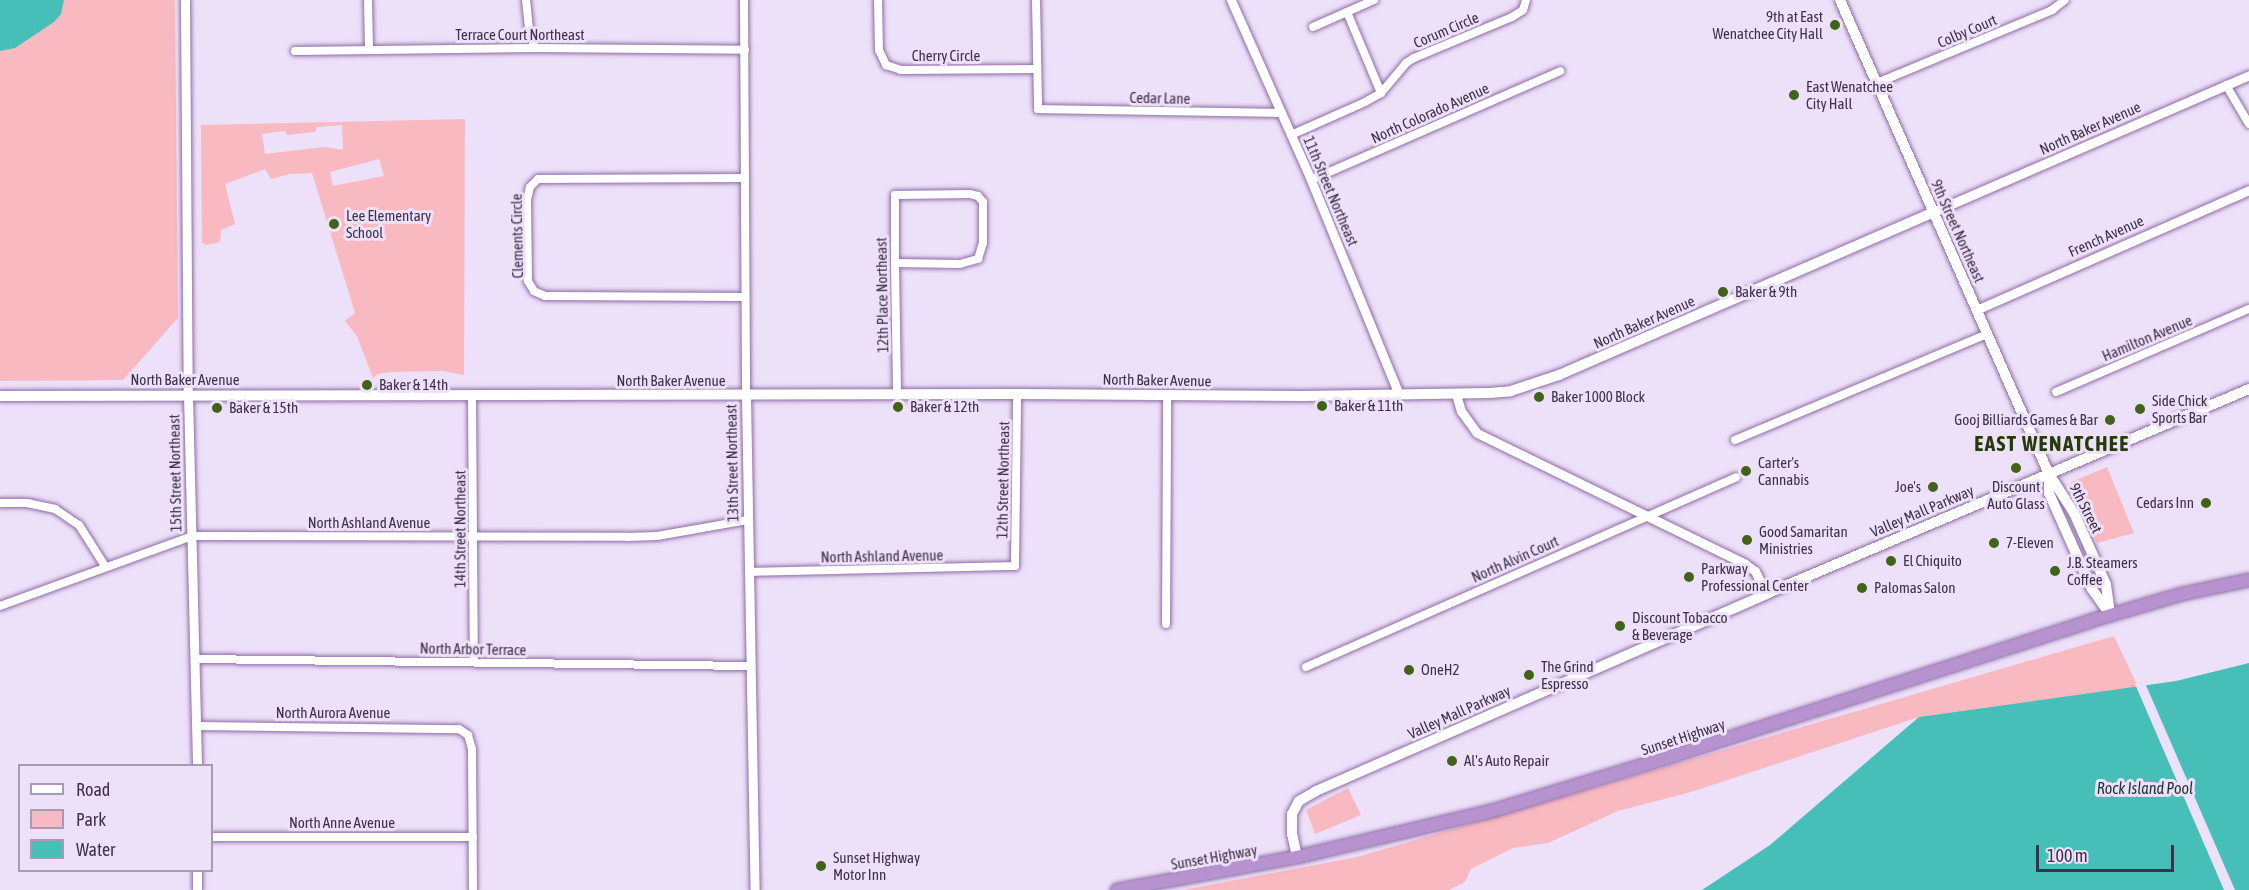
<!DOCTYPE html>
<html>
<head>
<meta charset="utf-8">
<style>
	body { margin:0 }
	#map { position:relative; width:2249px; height:890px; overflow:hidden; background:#ede0f9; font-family:"Asap Condensed",sans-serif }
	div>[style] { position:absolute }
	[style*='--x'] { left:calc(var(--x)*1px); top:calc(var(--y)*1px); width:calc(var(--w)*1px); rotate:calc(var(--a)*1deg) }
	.green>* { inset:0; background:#f9b9c1 }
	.water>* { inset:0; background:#47bfb9 }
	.pier>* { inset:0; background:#ede0f9 }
	.roads { filter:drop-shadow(0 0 2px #8d6da5) drop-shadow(0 0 2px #8d6da5) }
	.minor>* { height:8px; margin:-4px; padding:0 4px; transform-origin:4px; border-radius:4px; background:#fff }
	.tertiary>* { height:9px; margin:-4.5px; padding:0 4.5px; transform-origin:4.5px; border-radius:4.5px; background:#fff }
	.secondary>* { height:10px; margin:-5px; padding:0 5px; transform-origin:5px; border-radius:5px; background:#fff }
	.trunk>* { height:12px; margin:-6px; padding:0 6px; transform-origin:6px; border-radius:6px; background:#b692cf }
	.dots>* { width:16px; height:16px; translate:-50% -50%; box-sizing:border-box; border:3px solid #ede0f9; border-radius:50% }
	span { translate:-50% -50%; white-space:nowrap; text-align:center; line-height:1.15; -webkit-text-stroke:6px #ede0f9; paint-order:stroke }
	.poi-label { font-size:15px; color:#3f3149 }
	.right { translate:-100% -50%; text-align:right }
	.left { translate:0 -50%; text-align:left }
	.street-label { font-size:15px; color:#3f3149 }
	.water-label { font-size:16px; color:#1e3331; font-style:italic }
	.district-label { font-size:21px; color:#263b07; font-weight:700; letter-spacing:1.5px }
	.legend { position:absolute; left:18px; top:764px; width:195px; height:108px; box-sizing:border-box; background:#ede0f9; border:2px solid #a79ab3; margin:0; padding:8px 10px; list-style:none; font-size:18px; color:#3f3149 }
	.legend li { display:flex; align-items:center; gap:12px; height:30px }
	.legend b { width:30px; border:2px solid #a79ab3 }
	.scale { position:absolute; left:2036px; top:845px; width:138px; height:27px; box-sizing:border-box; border:3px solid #3f3149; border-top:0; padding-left:8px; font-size:18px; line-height:21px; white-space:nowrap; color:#3f3149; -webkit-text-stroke:4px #ede0f9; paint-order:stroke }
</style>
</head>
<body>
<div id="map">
	<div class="green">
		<i style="clip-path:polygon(0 0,175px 0,178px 318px,123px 380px,0 381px)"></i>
		<i style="clip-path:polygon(evenodd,465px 119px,464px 375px,443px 371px,392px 372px,378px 374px,373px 378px,357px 336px,345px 321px,355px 313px,312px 173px,290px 174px,271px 179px,265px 169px,225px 184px,235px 224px,221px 230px,220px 242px,206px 245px,202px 243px,201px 125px,465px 119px,342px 125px,343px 150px,325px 147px,265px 154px,262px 134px,285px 131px,287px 135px,315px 132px,317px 127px,342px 125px,465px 119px,379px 159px,384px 176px,333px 186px,330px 172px,379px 159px)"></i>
		<i style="clip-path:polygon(2107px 467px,2134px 533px,2097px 543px,2071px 482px)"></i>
		<i style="clip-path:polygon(2114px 636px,2138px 687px,1919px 717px,1691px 792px,1618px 811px,1548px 843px,1513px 848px,1471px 869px,1465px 882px,1449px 890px,1183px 890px,1357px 857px)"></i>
		<i style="clip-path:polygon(1348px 788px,1361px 815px,1315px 834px,1306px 810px)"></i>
	</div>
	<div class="water">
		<i style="clip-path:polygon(0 0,64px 0,61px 14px,54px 22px,15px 48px,0 51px)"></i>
		<i style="clip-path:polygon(2249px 663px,2249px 890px,1702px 890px,1770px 845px,1919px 717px,2176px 681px)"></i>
	</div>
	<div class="pier">
		<i style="clip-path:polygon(2145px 683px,2235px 890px,2224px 890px,2135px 684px)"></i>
	</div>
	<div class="roads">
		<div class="minor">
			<i style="--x:368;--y:0;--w:49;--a:88.8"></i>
			<i style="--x:526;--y:0;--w:30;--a:84"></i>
			<i style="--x:529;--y:30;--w:19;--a:72"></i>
			<i style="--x:744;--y:0;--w:396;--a:89.7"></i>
			<i style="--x:878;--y:0;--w:50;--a:88.9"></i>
			<i style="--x:879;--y:50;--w:17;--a:65"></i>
			<i style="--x:886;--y:65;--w:16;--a:18"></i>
			<i style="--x:901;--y:70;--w:136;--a:-0.4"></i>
			<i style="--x:1036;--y:0;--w:109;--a:88.9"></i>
			<i style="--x:1038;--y:109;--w:243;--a:0.9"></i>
			<i style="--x:1347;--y:12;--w:88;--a:67.2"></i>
			<i style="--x:1313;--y:27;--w:67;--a:-23.9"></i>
			<i style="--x:295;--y:51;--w:240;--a:-0.7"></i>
			<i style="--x:535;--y:48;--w:210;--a:0.5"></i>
			<i style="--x:1877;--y:83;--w:190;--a:-22.6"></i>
			<i style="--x:2052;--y:10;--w:16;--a:-38"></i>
			<i style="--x:2226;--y:85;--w:45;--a:59.5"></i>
			<i style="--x:1291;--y:135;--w:81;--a:-24"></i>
			<i style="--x:1365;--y:102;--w:18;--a:-29"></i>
			<i style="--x:1381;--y:93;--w:39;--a:-50"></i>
			<i style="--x:1406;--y:63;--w:9;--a:-32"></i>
			<i style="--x:1414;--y:58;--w:106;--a:-22.7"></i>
			<i style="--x:1512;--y:17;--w:13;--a:-32"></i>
			<i style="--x:1523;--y:10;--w:10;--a:-73"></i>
			<i style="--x:1311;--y:180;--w:272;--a:-23.6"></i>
			<i style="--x:895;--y:263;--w:65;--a:0.9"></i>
			<i style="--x:960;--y:264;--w:19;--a:-16"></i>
			<i style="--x:978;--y:259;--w:17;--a:-73"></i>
			<i style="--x:983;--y:243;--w:41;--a:-90"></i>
			<i style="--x:983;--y:202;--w:8;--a:-130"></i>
			<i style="--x:978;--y:196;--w:8;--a:-166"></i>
			<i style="--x:970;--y:194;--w:75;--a:179.2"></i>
			<i style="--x:895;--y:195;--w:68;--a:90"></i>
			<i style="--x:895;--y:263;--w:133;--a:89.1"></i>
			<i style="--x:744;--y:297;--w:199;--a:-179.7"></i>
			<i style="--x:545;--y:296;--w:12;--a:-156"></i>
			<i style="--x:534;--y:291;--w:12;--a:-121"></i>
			<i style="--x:528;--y:281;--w:81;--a:-90.7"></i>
			<i style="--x:527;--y:200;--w:13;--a:-77"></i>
			<i style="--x:530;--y:187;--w:11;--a:-45"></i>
			<i style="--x:538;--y:179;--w:207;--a:-0.3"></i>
			<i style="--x:2056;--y:392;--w:210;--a:-23.3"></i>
			<i style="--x:472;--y:396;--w:266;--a:89.6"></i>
			<i style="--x:1735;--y:440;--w:273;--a:-22.8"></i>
			<i style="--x:0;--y:503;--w:27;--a:0"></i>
			<i style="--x:27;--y:503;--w:29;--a:12"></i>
			<i style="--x:55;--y:509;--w:29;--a:34"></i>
			<i style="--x:79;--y:525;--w:49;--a:57.6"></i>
			<i style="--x:749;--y:572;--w:266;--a:-1.3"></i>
			<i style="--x:1015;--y:566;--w:172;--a:-89.3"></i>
			<i style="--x:0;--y:606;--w:204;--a:-20"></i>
			<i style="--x:192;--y:536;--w:436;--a:0.1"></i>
			<i style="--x:628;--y:537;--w:29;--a:-2"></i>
			<i style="--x:657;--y:536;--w:92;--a:-10"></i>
			<i style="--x:1166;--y:624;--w:229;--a:-89.7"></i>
			<i style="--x:195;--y:659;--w:556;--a:0.72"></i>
			<i style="--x:1306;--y:667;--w:470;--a:-23.8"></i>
			<i style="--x:197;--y:726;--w:262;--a:0.7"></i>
			<i style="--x:459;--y:729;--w:11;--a:34"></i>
			<i style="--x:468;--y:735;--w:15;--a:74"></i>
			<i style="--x:472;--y:749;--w:141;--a:89.6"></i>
			<i style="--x:212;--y:837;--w:261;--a:0"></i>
		</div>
		<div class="tertiary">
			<i style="--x:185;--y:0;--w:395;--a:89.6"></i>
			<i style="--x:188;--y:395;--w:371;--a:88.6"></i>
			<i style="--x:1231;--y:0;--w:197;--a:66"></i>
			<i style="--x:1311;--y:180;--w:232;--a:67.7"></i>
			<i style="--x:1933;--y:212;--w:344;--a:-23.4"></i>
			<i style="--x:1976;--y:310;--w:298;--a:-23.7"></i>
			<i style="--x:1456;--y:394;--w:18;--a:74"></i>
			<i style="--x:1461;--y:411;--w:27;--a:54"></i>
			<i style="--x:1477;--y:433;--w:298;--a:26"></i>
			<i style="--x:1745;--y:564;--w:12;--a:35"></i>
			<i style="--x:1755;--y:571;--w:25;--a:64"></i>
			<i style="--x:746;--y:396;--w:494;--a:89"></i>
			<i style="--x:197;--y:890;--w:20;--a:-90"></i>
		</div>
		<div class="secondary">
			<i style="--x:1840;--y:0;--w:518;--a:66.21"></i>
			<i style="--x:2049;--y:474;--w:46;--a:57.3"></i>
			<i style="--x:2074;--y:513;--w:44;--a:65.8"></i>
			<i style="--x:2092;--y:553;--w:35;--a:66"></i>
			<i style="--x:2106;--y:585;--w:30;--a:82"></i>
			<i style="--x:0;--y:396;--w:1017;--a:-0.11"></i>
			<i style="--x:1017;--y:394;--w:286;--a:0.4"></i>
			<i style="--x:1303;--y:396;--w:187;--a:-0.9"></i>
			<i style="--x:1490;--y:393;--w:21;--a:-5"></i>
			<i style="--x:1511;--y:391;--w:51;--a:-18.4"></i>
			<i style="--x:1559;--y:375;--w:408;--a:-23.5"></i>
			<i style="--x:2049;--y:474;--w:19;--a:90"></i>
			<i style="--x:2049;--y:493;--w:105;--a:65.9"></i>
			<i style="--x:2092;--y:589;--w:28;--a:55"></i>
			<i style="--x:1297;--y:857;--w:24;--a:-102"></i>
			<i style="--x:1292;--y:834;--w:20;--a:-90"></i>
			<i style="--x:1292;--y:814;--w:15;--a:-62"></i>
			<i style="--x:1299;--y:801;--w:20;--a:-30"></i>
			<i style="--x:1316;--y:791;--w:491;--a:-23.6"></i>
			<i style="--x:1766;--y:594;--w:525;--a:-23"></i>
		</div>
		<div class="trunk">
			<i style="--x:1117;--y:890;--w:183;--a:-10.4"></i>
			<i style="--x:1297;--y:857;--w:200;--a:-13.3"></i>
			<i style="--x:1492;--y:811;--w:192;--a:-16.9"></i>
			<i style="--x:1676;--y:755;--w:435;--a:-17.9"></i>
			<i style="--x:2090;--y:621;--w:96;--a:-16.4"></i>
			<i style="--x:2182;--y:594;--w:68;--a:-11.8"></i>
		</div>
	</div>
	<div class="dots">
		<i style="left:1835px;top:25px;background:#426217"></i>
		<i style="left:1794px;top:95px;background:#426217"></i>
		<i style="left:334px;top:224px;background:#426217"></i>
		<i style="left:1723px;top:292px;background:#426217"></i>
		<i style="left:367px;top:385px;background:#426217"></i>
		<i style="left:1539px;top:397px;background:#426217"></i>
		<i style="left:1322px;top:406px;background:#426217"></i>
		<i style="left:898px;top:407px;background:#426217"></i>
		<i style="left:217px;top:408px;background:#426217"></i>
		<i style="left:2140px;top:409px;background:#426217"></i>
		<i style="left:2110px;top:420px;background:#426217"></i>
		<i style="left:2016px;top:468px;background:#426217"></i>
		<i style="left:1746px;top:471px;background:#426217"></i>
		<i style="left:1933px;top:487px;background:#426217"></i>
		<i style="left:2206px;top:503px;background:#426217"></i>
		<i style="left:1747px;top:540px;background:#426217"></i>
		<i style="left:1994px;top:543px;background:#426217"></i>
		<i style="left:1891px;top:561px;background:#426217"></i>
		<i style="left:2055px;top:571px;background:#426217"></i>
		<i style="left:1689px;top:577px;background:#426217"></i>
		<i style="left:1862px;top:588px;background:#426217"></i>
		<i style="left:1620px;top:626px;background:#426217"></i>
		<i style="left:1409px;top:670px;background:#426217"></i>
		<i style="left:1529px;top:675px;background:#426217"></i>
		<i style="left:1452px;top:761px;background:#426217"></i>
		<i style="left:821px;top:866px;background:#426217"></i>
	</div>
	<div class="poi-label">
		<span class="right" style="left:1823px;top:25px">9th at East<br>Wenatchee City Hall</span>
		<span class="left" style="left:1806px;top:95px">East Wenatchee<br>City Hall</span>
		<span class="left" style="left:346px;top:224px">Lee Elementary<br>School</span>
		<span class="left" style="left:1735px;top:292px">Baker &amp; 9th</span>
		<span class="left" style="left:379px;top:385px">Baker &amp; 14th</span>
		<span class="left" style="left:1551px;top:397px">Baker 1000 Block</span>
		<span class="left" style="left:2152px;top:409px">Side Chick<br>Sports Bar</span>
		<span class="left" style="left:1334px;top:406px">Baker &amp; 11th</span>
		<span class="left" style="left:910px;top:407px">Baker &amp; 12th</span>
		<span class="left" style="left:229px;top:408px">Baker &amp; 15th</span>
		<span class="right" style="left:2098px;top:420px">Gooj Billiards Games &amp; Bar</span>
		<span class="left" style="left:1758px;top:471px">Carter's<br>Cannabis</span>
		<span style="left:2016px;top:495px">Discount<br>Auto Glass</span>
		<span class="right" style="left:1921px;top:487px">Joe's</span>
		<span class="right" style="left:2194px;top:503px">Cedars Inn</span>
		<span class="left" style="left:1759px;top:540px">Good Samaritan<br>Ministries</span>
		<span class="left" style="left:2006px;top:543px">7-Eleven</span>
		<span class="left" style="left:1903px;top:561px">El Chiquito</span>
		<span class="left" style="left:2067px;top:571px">J.B. Steamers<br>Coffee</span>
		<span class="left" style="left:1701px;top:577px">Parkway<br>Professional Center</span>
		<span class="left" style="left:1874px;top:588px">Palomas Salon</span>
		<span class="left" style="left:1632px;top:626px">Discount Tobacco<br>&amp; Beverage</span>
		<span class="left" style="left:1541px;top:675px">The Grind<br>Espresso</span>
		<span class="left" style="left:1421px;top:670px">OneH2</span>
		<span class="left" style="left:1464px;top:761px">Al's Auto Repair</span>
		<span class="left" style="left:833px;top:866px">Sunset Highway<br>Motor Inn</span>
	</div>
	<div class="street-label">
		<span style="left:1446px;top:30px;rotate:-23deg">Corum Circle</span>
		<span style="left:1967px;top:31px;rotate:-23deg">Colby Court</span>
		<span style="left:520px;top:35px">Terrace Court Northeast</span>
		<span style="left:946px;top:56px">Cherry Circle</span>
		<span style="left:1160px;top:98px;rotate:1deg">Cedar Lane</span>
		<span style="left:1430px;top:113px;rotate:-24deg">North Colorado Avenue</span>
		<span style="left:2090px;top:128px;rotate:-24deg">North Baker Avenue</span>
		<span style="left:1331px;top:191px;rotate:67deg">11th Street Northeast</span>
		<span style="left:1958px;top:231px;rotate:66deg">9th Street Northeast</span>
		<span style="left:517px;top:236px;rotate:-91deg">Clements Circle</span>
		<span style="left:2106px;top:236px;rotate:-24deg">French Avenue</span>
		<span style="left:882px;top:295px;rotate:-91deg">12th Place Northeast</span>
		<span style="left:1644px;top:322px;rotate:-24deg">North Baker Avenue</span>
		<span style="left:2147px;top:338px;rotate:-23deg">Hamilton Avenue</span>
		<span style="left:185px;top:380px">North Baker Avenue</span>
		<span style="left:1157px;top:380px;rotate:1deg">North Baker Avenue</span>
		<span style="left:671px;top:381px">North Baker Avenue</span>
		<span style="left:732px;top:463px;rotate:-91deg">13th Street Northeast</span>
		<span style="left:175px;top:473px;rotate:-91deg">15th Street Northeast</span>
		<span style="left:1003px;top:480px;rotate:-89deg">12th Street Northeast</span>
		<span style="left:2086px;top:508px;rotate:63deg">9th Street</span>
		<span style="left:1922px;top:511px;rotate:-23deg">Valley Mall Parkway</span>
		<span style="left:369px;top:523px">North Ashland Avenue</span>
		<span style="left:460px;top:529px;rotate:-90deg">14th Street Northeast</span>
		<span style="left:882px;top:556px;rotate:-1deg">North Ashland Avenue</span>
		<span style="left:1515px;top:559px;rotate:-24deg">North Alvin Court</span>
		<span style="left:473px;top:649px;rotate:1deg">North Arbor Terrace</span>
		<span style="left:1459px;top:712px;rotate:-24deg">Valley Mall Parkway</span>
		<span style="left:333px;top:713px">North Aurora Avenue</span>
		<span style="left:1683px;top:737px;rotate:-18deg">Sunset Highway</span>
		<span style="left:342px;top:823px">North Anne Avenue</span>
		<span style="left:1214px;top:857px;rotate:-10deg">Sunset Highway</span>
	</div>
	<div class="water-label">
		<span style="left:2145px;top:788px">Rock Island Pool</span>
	</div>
	<div class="district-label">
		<span style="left:2052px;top:443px">EAST WENATCHEE</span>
	</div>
	<ul class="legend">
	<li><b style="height:8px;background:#fff"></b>Road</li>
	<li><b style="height:16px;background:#f9b9c1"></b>Park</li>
	<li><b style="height:16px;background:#47bfb9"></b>Water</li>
	</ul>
	<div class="scale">100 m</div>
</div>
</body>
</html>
